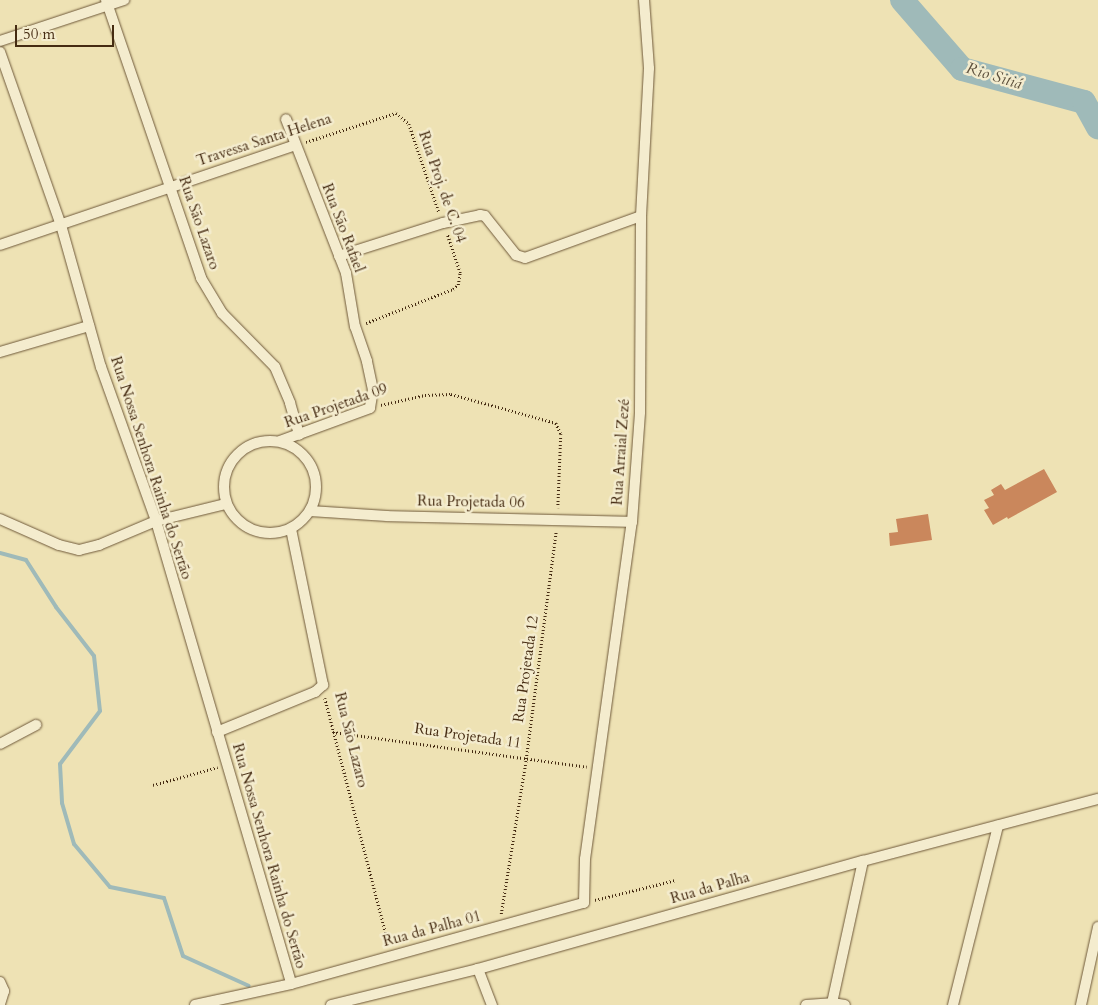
<!DOCTYPE html>
<html>
<head>
<meta charset="utf-8">
<style>
	body { margin:0 }
	#map { position:relative; width:1098px; height:1005px; overflow:hidden; background:#eee2b4; font-family:Cardo,serif }
	div>[style] { position:absolute }
	[style*='--x'] { left:calc(var(--x)*1px); top:calc(var(--y)*1px); width:calc(var(--w)*1px); rotate:calc(var(--a)*1deg) }
	.stream>* { height:4px; margin:-2px; padding:0 2px; transform-origin:2px; border-radius:2px; background:#9fbab9 }
	.river>* { height:24px; margin:-12px; padding:0 12px; transform-origin:12px; border-radius:12px; background:#9fbab9 }
	.building>* { inset:0; background:#ca875c }
	.path>* { height:2.5px; margin-top:-1.25px; transform-origin:0; background:repeating-linear-gradient(90deg,#452b12 0 1px,transparent 0 3.5px) }
	.roads { filter:drop-shadow(0 0 1px #6f593a) drop-shadow(0 0 1px #6f593a) }
	.minor>* { height:10px; margin:-5px; padding:0 5px; transform-origin:5px; border-radius:5px; background:#f4ecce }
	.minor>.ring { margin:-5px; padding:0; box-sizing:content-box; background:none; border:10px solid #f4ecce; border-radius:50% }
	span { translate:-50% -50%; white-space:nowrap; text-align:center; line-height:1.15; -webkit-text-stroke:5px #f4ecce; paint-order:stroke }
	.street-label { font-size:15px; color:#452b12 }
	.water-label { font-size:16px; color:#5c4f3c; font-style:italic }
	.scale { position:absolute; left:15px; top:25px; width:99px; height:22px; box-sizing:border-box; border:2px solid #452b12; border-top:0; padding-left:6px; font-size:15px; line-height:18px; white-space:nowrap; color:#452b12; -webkit-text-stroke:4px #f4ecce; paint-order:stroke }
</style>
</head>
<body>
<div id="map">
	<div class="stream">
		<i style="--x:0;--y:553;--w:27;--a:15"></i>
		<i style="--x:26;--y:560;--w:56;--a:57.4"></i>
		<i style="--x:56;--y:607;--w:62;--a:52.2"></i>
		<i style="--x:94;--y:656;--w:55;--a:83.8"></i>
		<i style="--x:100;--y:711;--w:66;--a:127"></i>
		<i style="--x:60;--y:764;--w:39;--a:87"></i>
		<i style="--x:62;--y:803;--w:43;--a:73.7"></i>
		<i style="--x:74;--y:844;--w:56;--a:50.1"></i>
		<i style="--x:110;--y:887;--w:55;--a:11.5"></i>
		<i style="--x:164;--y:898;--w:61;--a:71.9"></i>
		<i style="--x:183;--y:956;--w:72;--a:24.4"></i>
	</div>
	<div class="river">
		<i style="--x:902;--y:0;--w:91;--a:49"></i>
		<i style="--x:962;--y:69;--w:126;--a:15.1"></i>
		<i style="--x:1084;--y:102;--w:29;--a:61"></i>
	</div>
	<div class="building">
		<i style="clip-path:polygon(1044px 469px,1057px 492px,1008px 519px,1007px 517px,993px 525px,984px 510px,989px 508px,984px 500px,994px 495px,991px 490px,1001px 484px,1005px 490px)"></i>
		<i style="clip-path:polygon(928px 514px,932px 540px,890px 546px,889px 533px,898px 532px,896px 519px)"></i>
	</div>
	<div class="path">
		<i style="--x:306;--y:142;--w:95;--a:-17.9"></i>
		<i style="--x:396;--y:113;--w:17;--a:40"></i>
		<i style="--x:409;--y:124;--w:93;--a:71.2"></i>
		<i style="--x:366;--y:323;--w:93;--a:-21.3"></i>
		<i style="--x:453;--y:289;--w:6;--a:-39"></i>
		<i style="--x:458;--y:285;--w:12;--a:-81"></i>
		<i style="--x:460;--y:273;--w:41;--a:-108.4"></i>
		<i style="--x:381;--y:405;--w:45;--a:-12.8"></i>
		<i style="--x:425;--y:395;--w:26;--a:-2"></i>
		<i style="--x:451;--y:394;--w:109;--a:15.4"></i>
		<i style="--x:556;--y:423;--w:12;--a:66"></i>
		<i style="--x:561;--y:434;--w:74;--a:92.3"></i>
		<i style="--x:325;--y:698;--w:255;--a:75.5"></i>
		<i style="--x:333;--y:732;--w:256;--a:7.8"></i>
		<i style="--x:153;--y:785;--w:67;--a:-15.5"></i>
		<i style="--x:595;--y:900;--w:83;--a:-13.9"></i>
		<i style="--x:501;--y:914;--w:157;--a:-80.8"></i>
		<i style="--x:526;--y:759;--w:230;--a:-82.5"></i>
	</div>
	<div class="roads">
		<div class="minor">
			<i style="--x:106;--y:0;--w:294;--a:71.1"></i>
			<i style="--x:201;--y:278;--w:41;--a:59"></i>
			<i style="--x:222;--y:313;--w:76;--a:45.5"></i>
			<i style="--x:275;--y:367;--w:39;--a:67"></i>
			<i style="--x:290;--y:403;--w:33;--a:74"></i>
			<i style="--x:0;--y:41;--w:131;--a:-18.3"></i>
			<i style="--x:0;--y:52;--w:183;--a:70.6"></i>
			<i style="--x:61;--y:225;--w:148;--a:74.3"></i>
			<i style="--x:101;--y:367;--w:164;--a:70.3"></i>
			<i style="--x:156;--y:521;--w:482;--a:73.7"></i>
			<i style="--x:0;--y:245;--w:311;--a:-18.7"></i>
			<i style="--x:339;--y:256;--w:109;--a:-17.6"></i>
			<i style="--x:443;--y:223;--w:38;--a:-12"></i>
			<i style="--x:480;--y:215;--w:5;--a:11"></i>
			<i style="--x:485;--y:216;--w:50;--a:51.5"></i>
			<i style="--x:516;--y:255;--w:9;--a:18"></i>
			<i style="--x:525;--y:258;--w:123;--a:-19.9"></i>
			<i style="--x:0;--y:352;--w:93;--a:-16.3"></i>
			<i class="ring" style="left:224px;top:441px;width:82px;height:82px"></i>
			<i style="--x:280;--y:441;--w:96;--a:-20.1"></i>
			<i style="--x:370;--y:408;--w:18;--a:-81"></i>
			<i style="--x:373;--y:390;--w:30;--a:-102"></i>
			<i style="--x:367;--y:361;--w:36;--a:-109"></i>
			<i style="--x:355;--y:327;--w:55;--a:-99.5"></i>
			<i style="--x:346;--y:273;--w:165;--a:-111.3"></i>
			<i style="--x:310;--y:511;--w:77;--a:3.7"></i>
			<i style="--x:387;--y:516;--w:245;--a:1.4"></i>
			<i style="--x:0;--y:519;--w:64;--a:23.8"></i>
			<i style="--x:59;--y:545;--w:21;--a:14"></i>
			<i style="--x:79;--y:550;--w:21;--a:-14"></i>
			<i style="--x:99;--y:545;--w:62;--a:-22.8"></i>
			<i style="--x:156;--y:521;--w:72;--a:-13.7"></i>
			<i style="--x:217;--y:732;--w:106;--a:-22.2"></i>
			<i style="--x:315;--y:692;--w:11;--a:-41"></i>
			<i style="--x:323;--y:685;--w:159;--a:-101.6"></i>
			<i style="--x:0;--y:744;--w:41;--a:-27.8"></i>
			<i style="--x:478;--y:969;--w:39;--a:69"></i>
			<i style="--x:0;--y:982;--w:10;--a:66"></i>
			<i style="--x:4;--y:991;--w:14;--a:107"></i>
			<i style="--x:832;--y:1003;--w:145;--a:-77.7"></i>
			<i style="--x:195;--y:1005;--w:98;--a:-12.3"></i>
			<i style="--x:291;--y:984;--w:304;--a:-15.5"></i>
			<i style="--x:584;--y:903;--w:44;--a:-88.7"></i>
			<i style="--x:585;--y:859;--w:340;--a:-82.1"></i>
			<i style="--x:632;--y:522;--w:110;--a:-85.8"></i>
			<i style="--x:640;--y:412;--w:196;--a:-89.7"></i>
			<i style="--x:641;--y:216;--w:148;--a:-86.9"></i>
			<i style="--x:649;--y:68;--w:68;--a:-94.2"></i>
			<i style="--x:331;--y:1005;--w:151;--a:-13.8"></i>
			<i style="--x:478;--y:969;--w:400;--a:-15.7"></i>
			<i style="--x:863;--y:861;--w:243;--a:-14.8"></i>
			<i style="--x:806;--y:1005;--w:26;--a:-4"></i>
			<i style="--x:832;--y:1003;--w:13;--a:9"></i>
			<i style="--x:953;--y:1005;--w:185;--a:-75.9"></i>
			<i style="--x:1081;--y:1005;--w:80;--a:-77.7"></i>
		</div>
	</div>
	<div class="street-label">
		<span style="left:264px;top:140px;rotate:-18deg">Travessa Santa Helena</span>
		<span style="left:442px;top:187px;rotate:71deg">Rua Proj. de C. 04</span>
		<span style="left:199px;top:223px;rotate:71deg">Rua São Lazaro</span>
		<span style="left:343px;top:228px;rotate:69deg">Rua São Rafael</span>
		<span style="left:336px;top:406px;rotate:-19deg">Rua Projetada 09</span>
		<span style="left:621px;top:452px;rotate:-86deg">Rua Arraial Zezé</span>
		<span style="left:151px;top:468px;rotate:72deg">Rua Nossa Senhora Rainha do Sertão</span>
		<span style="left:471px;top:502px;rotate:1deg">Rua Projetada 06</span>
		<span style="left:526px;top:669px;rotate:-82deg">Rua Projetada 12</span>
		<span style="left:468px;top:736px;rotate:8deg">Rua Projetada 11</span>
		<span style="left:351px;top:740px;rotate:76deg">Rua São Lazaro</span>
		<span style="left:269px;top:856px;rotate:74deg">Rua Nossa Senhora Rainha do Sertão</span>
		<span style="left:710px;top:888px;rotate:-16deg">Rua da Palha</span>
		<span style="left:432px;top:929px;rotate:-15deg">Rua da Palha 01</span>
	</div>
	<div class="water-label">
		<span style="left:994px;top:76px;rotate:17deg">Rio Sitiá</span>
	</div>
	<div class="scale">50 m</div>
</div>
</body>
</html>
